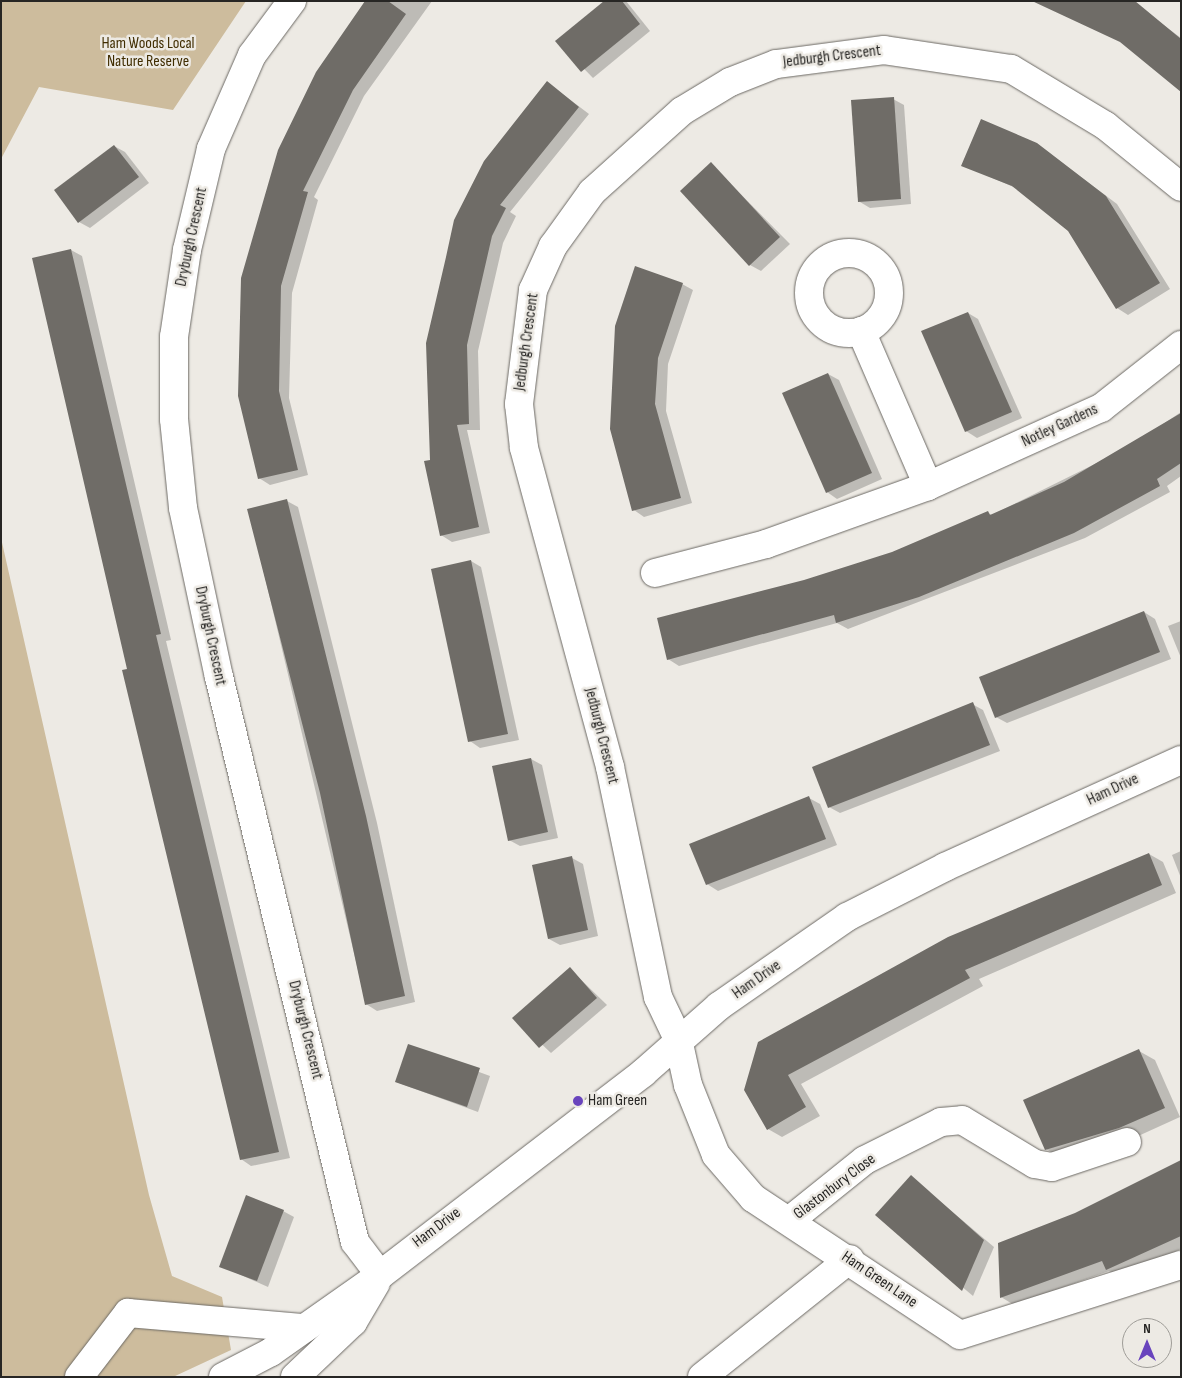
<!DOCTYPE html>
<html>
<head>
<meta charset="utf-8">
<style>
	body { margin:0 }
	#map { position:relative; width:1182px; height:1378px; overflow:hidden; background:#edeae4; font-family:"Sofia Sans Condensed",sans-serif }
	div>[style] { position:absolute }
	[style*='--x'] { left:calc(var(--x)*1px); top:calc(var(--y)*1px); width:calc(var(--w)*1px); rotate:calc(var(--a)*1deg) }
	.green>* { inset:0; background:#cdbc9d }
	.shadow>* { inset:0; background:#0003 }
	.building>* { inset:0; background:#6f6c67 }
	.roads { filter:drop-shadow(0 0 1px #6c6964) drop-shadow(0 0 1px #6c6964) }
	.street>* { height:28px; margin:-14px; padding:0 14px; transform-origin:14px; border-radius:14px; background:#fff }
	.street>.ring { margin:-14px; padding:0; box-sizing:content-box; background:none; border:28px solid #fff; border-radius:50% }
	.secondary>* { height:28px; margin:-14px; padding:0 14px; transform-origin:14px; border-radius:14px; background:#fff }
	.dots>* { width:14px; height:14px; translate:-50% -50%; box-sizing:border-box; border:2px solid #edeae4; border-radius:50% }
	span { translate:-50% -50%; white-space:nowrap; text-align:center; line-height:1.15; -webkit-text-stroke:5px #edeae4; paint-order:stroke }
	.park-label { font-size:16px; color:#402d01 }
	.street-label { font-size:16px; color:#272624 }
	.poi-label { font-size:16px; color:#272624 }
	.left { translate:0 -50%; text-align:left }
	.frame { position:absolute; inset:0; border:2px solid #272624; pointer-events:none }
	.north { position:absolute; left:1122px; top:1318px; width:50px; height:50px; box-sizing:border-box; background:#edeae4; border:1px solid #9e9c97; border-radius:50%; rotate:0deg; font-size:14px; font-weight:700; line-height:20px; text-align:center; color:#272624 }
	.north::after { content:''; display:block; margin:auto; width:18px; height:22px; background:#6944bd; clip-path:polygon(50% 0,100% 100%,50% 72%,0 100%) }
</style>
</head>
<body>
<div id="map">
	<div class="green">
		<i style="clip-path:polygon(1px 1px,246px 1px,173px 110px,39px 87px,1px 159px)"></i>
		<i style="clip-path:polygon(1px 538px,149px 1195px,172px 1276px,222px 1297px,231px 1350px,173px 1377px,1px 1377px)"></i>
	</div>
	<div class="shadow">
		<i style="clip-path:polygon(367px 1px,432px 1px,364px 96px,314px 197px,318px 200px,292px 293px,289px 398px,308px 475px,270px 485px,259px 478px,242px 278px)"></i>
		<i style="clip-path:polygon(606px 1px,626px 1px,650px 31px,593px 78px,557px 41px)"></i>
		<i style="clip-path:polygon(1142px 9px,1181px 38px,1181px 91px)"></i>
		<i style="clip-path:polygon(548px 83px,589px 114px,510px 212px,516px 216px,503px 243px,478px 351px,480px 430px,467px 430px,490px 533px,452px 542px,441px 535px,431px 461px,427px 344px)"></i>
		<i style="clip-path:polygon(893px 99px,904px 105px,911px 204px,870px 208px,860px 202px)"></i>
		<i style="clip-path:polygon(1037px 144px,1117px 204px,1170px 289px,1128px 315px,1117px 308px,1069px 230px,1018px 189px,963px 165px)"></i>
		<i style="clip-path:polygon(114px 146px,125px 152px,149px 183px,90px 228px,79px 222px)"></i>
		<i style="clip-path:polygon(711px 164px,790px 244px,761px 271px,750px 265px)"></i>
		<i style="clip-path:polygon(71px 250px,82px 256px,171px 640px,166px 641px,290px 1158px,251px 1166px,241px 1159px,129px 670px)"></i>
		<i style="clip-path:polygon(682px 284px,693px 290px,668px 364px,666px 411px,692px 503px,644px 517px,634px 510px,611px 429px)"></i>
		<i style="clip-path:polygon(968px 313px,978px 319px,1022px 418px,977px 438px,966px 431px)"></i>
		<i style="clip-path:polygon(828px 374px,839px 380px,882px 479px,837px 499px,827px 492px)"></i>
		<i style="clip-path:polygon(1181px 412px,1181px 476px,1167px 486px,1170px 492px,1085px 538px,848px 629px,837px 623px,679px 666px,668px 659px,804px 582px,893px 553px,988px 513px,992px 515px,1129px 447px)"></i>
		<i style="clip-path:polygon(287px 501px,298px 507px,377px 823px,415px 1002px,377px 1011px,366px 1004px,249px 510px)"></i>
		<i style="clip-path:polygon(471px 561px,481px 567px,519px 740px,480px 748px,470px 741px)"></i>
		<i style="clip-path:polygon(1144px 612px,1155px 619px,1171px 659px,1007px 723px,996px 717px)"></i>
		<i style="clip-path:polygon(1181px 621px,1181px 658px,1168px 626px)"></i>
		<i style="clip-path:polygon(972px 704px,983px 710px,1000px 751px,840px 813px,829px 807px)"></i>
		<i style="clip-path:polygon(531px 759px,542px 765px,558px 838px,520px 846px,509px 840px,493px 767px)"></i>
		<i style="clip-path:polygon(809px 798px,820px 804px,837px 845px,718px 891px,707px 884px)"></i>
		<i style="clip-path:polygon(1181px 851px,1181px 878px,1172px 855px)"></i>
		<i style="clip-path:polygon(1149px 854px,1163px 862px,1176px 893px,979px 979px,983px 986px,801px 1084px,820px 1116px,782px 1137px,768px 1129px,745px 1089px)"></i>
		<i style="clip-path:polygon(572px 858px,583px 864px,598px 936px,560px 945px,549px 939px)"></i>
		<i style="clip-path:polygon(570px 969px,607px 1005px,551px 1053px,514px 1018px)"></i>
		<i style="clip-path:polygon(408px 1046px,490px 1076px,478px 1112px,396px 1082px)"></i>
		<i style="clip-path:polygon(1139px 1051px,1155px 1060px,1180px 1117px,1136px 1137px,1062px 1158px,1046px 1149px)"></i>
		<i style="clip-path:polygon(1181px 1161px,1181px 1249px,1120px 1277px,1109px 1271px,1014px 1305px,1001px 1297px,1076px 1214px)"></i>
		<i style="clip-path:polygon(911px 1177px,994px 1247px,973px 1296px,877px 1215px)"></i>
		<i style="clip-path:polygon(283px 1211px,294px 1217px,268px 1287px,221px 1266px)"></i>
	</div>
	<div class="building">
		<i style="clip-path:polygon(365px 1px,388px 1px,406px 14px,353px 90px,303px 191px,308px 192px,281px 286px,279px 391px,298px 470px,258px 479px,238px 396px,241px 278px,278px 150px,316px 72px)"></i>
		<i style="clip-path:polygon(604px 1px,622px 1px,640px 24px,581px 72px,555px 41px)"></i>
		<i style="clip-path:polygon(1032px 1px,1135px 1px,1181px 39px,1181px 92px,1120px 42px)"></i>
		<i style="clip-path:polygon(547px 81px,579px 107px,500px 205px,506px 208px,492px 236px,467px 345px,469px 424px,457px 425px,479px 527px,440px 536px,424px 461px,430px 460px,426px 343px,446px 257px,454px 220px,484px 161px)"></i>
		<i style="clip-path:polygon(894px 97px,901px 199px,858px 202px,851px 100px)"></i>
		<i style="clip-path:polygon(981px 119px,1037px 143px,1106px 196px,1160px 283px,1116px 309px,1068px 231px,1012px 186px,961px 166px)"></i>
		<i style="clip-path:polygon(114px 145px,139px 177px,78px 223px,54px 190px)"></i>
		<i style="clip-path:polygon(711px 162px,780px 237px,749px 266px,680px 191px)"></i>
		<i style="clip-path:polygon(71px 249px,161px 634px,156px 635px,279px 1152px,240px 1160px,122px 670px,127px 669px,32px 258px)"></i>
		<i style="clip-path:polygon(635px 266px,683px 283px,658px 358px,655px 404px,681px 498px,632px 511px,610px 429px,615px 326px)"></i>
		<i style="clip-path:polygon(968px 312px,1012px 412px,965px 432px,921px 331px)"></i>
		<i style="clip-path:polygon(828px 373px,872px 473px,826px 493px,782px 393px)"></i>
		<i style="clip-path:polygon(1181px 413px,1181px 463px,1157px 479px,1160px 486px,1074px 533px,919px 597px,836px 623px,834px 615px,667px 660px,657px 618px,804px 580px,892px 552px,988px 511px,990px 515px,1064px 482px)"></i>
		<i style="clip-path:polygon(287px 499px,366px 816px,405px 996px,365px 1005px,320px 793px,247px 509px)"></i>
		<i style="clip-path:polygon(471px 560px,508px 734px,468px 742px,431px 569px)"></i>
		<i style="clip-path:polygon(1144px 611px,1160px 652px,995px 718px,979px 677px)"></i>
		<i style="clip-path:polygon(973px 702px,990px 745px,828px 808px,812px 767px)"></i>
		<i style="clip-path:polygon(531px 758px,548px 832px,508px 841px,492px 766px)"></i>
		<i style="clip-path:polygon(809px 796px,826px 839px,706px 885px,689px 844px)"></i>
		<i style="clip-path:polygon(1149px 853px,1162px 885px,965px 970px,970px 978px,788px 1075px,806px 1107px,767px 1130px,744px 1090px,758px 1042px,948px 937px)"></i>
		<i style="clip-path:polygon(572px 856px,588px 930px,548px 939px,532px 865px)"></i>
		<i style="clip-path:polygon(570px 967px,597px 998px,539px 1048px,512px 1018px)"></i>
		<i style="clip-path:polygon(408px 1044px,480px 1068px,467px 1107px,395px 1082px)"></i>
		<i style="clip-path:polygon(1139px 1049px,1165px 1108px,1119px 1128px,1045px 1150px,1023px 1100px)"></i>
		<i style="clip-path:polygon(1181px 1160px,1181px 1236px,1106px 1270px,1102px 1261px,1000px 1298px,998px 1243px,1075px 1213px)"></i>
		<i style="clip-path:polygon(911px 1175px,984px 1240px,962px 1291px,875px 1215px)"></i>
		<i style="clip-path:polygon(246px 1195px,284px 1210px,257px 1281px,219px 1267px)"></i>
	</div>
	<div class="roads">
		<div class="street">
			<i style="--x:292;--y:1;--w:67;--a:126.5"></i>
			<i style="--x:252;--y:55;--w:103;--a:113.6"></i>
			<i style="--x:211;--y:149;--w:104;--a:103.4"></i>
			<i style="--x:187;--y:250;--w:88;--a:98.5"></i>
			<i style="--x:174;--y:337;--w:82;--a:90"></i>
			<i style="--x:174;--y:419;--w:89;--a:84.2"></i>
			<i style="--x:183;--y:508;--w:173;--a:78"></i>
			<i style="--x:219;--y:677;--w:581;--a:76.47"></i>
			<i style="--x:355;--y:1242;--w:41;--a:52.9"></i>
			<i style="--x:1181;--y:187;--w:97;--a:-140.9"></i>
			<i style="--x:1106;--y:126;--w:111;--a:-149"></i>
			<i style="--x:1011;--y:69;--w:128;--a:-171.5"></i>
			<i style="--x:884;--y:50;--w:109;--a:172.6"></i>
			<i style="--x:776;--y:64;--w:49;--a:158.6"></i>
			<i style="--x:730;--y:82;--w:56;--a:148.9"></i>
			<i style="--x:682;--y:111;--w:121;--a:138"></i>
			<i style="--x:592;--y:192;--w:67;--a:125.8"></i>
			<i style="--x:553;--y:246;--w:48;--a:114.4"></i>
			<i style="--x:533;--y:290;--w:115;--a:97"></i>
			<i style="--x:519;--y:404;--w:44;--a:83.5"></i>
			<i style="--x:524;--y:448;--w:330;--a:74.9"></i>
			<i style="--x:610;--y:767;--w:235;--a:78.2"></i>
			<i style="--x:658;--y:997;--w:47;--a:64.5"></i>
			<i style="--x:678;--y:1039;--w:47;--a:77.7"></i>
			<i style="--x:688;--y:1085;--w:75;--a:68.2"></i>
			<i style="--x:716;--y:1155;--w:57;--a:49.3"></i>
			<i style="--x:753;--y:1198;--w:248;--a:33.5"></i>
			<i style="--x:960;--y:1335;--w:232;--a:-17.6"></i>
			<i class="ring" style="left:809px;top:253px;width:52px;height:52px"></i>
			<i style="--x:861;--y:331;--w:169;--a:66.6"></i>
			<i style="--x:655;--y:573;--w:115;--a:-14.6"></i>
			<i style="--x:766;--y:544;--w:172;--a:-19.7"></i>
			<i style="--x:928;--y:486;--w:190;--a:-24.3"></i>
			<i style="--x:1101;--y:408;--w:102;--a:-38.2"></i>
			<i style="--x:789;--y:1221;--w:97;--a:-38.8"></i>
			<i style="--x:865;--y:1160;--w:85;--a:-26.6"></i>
			<i style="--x:941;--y:1122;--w:21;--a:-5"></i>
			<i style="--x:962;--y:1120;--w:85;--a:31.1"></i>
			<i style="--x:1035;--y:1164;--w:17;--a:10"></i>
			<i style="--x:1052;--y:1167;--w:79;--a:-18.4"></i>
			<i style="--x:79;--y:1377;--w:81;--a:-52.6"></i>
			<i style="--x:128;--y:1313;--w:177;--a:4.9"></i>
			<i style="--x:702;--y:1377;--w:189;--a:-38.6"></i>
		</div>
		<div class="secondary">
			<i style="--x:223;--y:1377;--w:54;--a:-27.5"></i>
			<i style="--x:271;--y:1352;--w:133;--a:-35.2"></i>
			<i style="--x:380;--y:1275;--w:332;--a:-37.5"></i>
			<i style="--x:643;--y:1073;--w:101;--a:-41.4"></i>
			<i style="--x:719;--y:1006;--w:156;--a:-34.8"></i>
			<i style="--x:847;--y:917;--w:110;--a:-27"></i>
			<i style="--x:945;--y:867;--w:259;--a:-24.4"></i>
			<i style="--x:295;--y:1377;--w:80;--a:-43.5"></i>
			<i style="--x:353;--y:1322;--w:45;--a:-59.5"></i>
		</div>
	</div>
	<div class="dots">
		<i style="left:578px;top:1101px;background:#6944bd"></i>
	</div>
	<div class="park-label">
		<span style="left:148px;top:53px">Ham Woods Local<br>Nature Reserve</span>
	</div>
	<div class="street-label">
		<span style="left:832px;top:57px;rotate:-7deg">Jedburgh Crescent</span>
		<span style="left:192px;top:237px;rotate:-78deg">Dryburgh Crescent</span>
		<span style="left:527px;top:342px;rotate:-82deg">Jedburgh Crescent</span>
		<span style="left:1060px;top:426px;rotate:-25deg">Notley Gardens</span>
		<span style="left:210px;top:636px;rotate:78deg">Dryburgh Crescent</span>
		<span style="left:601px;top:736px;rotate:76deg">Jedburgh Crescent</span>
		<span style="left:1113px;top:790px;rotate:-25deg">Ham Drive</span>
		<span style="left:757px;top:980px;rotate:-35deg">Ham Drive</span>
		<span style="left:305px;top:1030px;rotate:76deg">Dryburgh Crescent</span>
		<span style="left:835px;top:1187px;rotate:-37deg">Glastonbury Close</span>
		<span style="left:437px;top:1228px;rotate:-37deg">Ham Drive</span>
		<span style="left:879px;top:1280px;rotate:34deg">Ham Green Lane</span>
	</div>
	<div class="poi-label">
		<span class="left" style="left:588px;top:1101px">Ham Green</span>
	</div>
	<div class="frame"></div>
	<div class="north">N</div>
</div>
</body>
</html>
